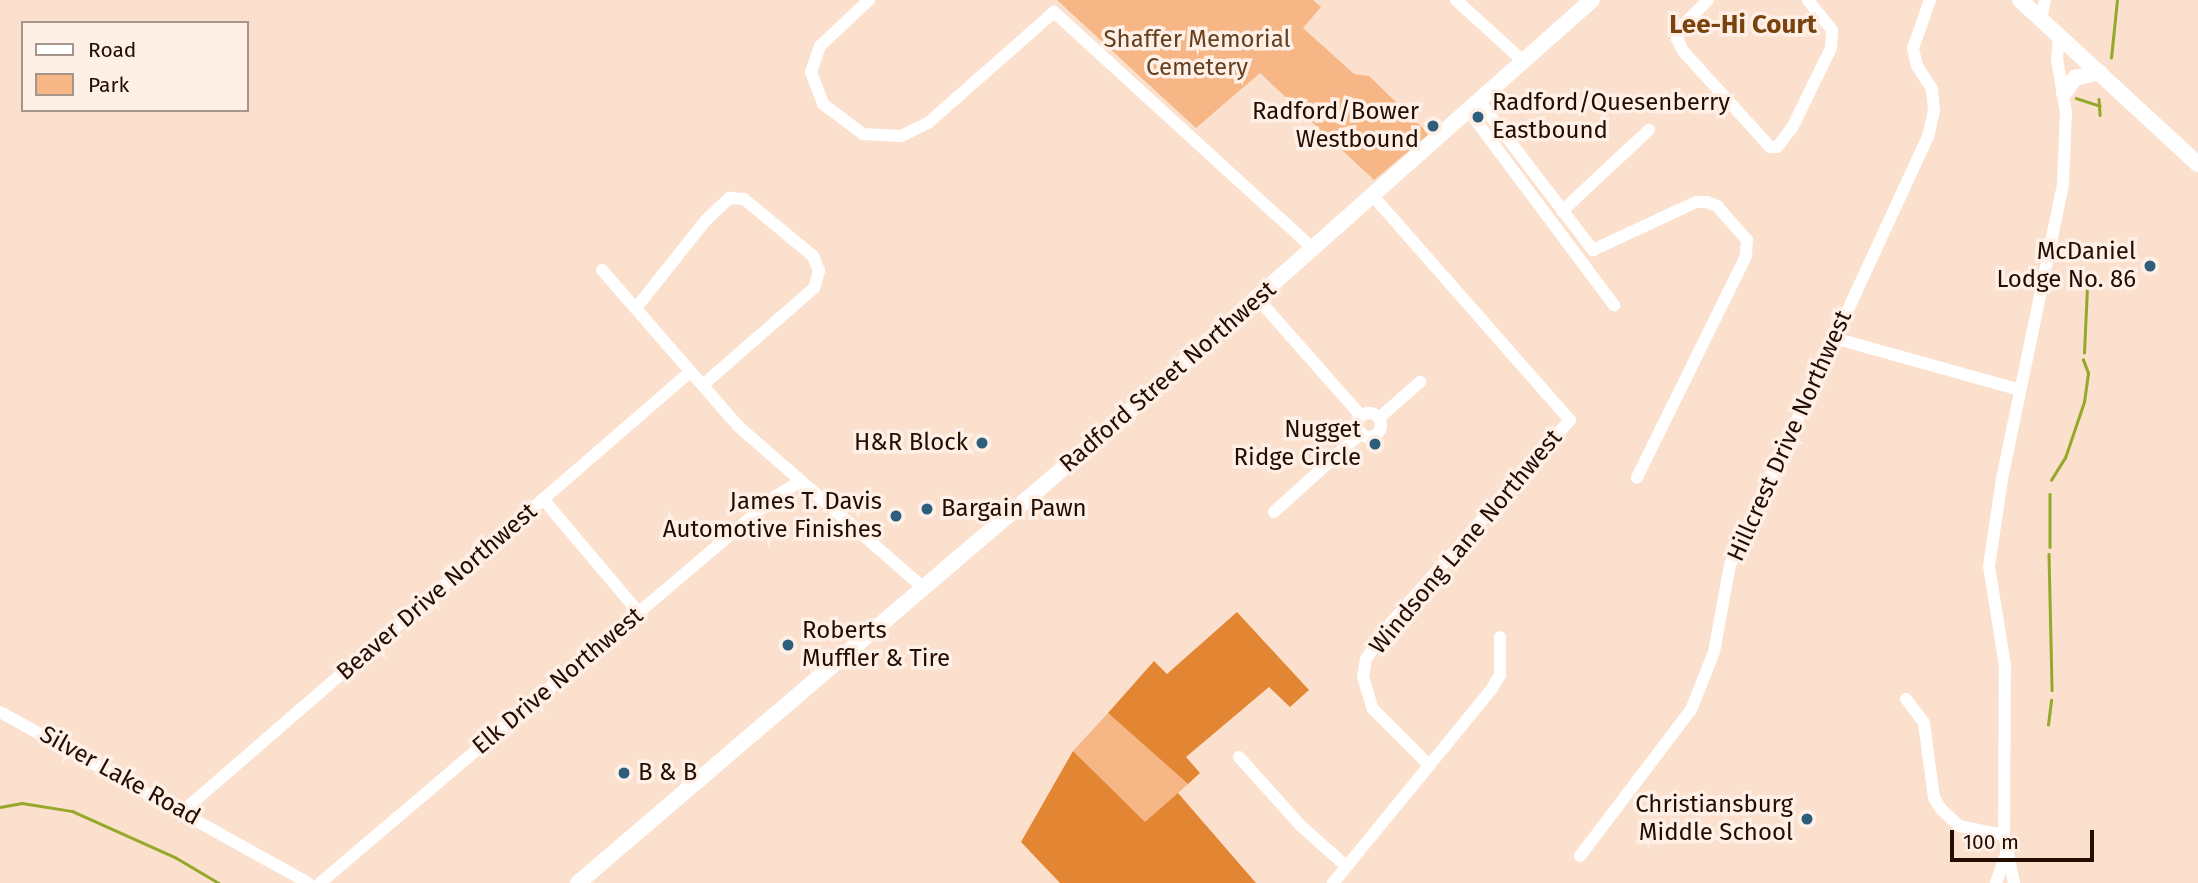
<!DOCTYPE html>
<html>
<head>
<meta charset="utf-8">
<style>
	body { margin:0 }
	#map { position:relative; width:2198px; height:883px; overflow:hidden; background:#fbe0cd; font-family:"Fira Sans",sans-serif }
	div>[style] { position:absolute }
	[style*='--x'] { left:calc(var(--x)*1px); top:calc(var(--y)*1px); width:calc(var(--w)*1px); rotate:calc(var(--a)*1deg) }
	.green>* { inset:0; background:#f6b685 }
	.forest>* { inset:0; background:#e38633 }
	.stream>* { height:2.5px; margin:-1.25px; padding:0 1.25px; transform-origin:1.25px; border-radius:1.25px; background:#95a829 }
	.minor>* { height:12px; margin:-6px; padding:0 6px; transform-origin:6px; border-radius:6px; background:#fff }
	.minor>.ring { margin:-6px; padding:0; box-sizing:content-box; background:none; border:12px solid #fff; border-radius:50% }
	.major>* { height:16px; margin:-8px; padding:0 8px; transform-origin:8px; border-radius:8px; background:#fff }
	.dots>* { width:19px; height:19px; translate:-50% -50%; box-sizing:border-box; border:4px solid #fef0e7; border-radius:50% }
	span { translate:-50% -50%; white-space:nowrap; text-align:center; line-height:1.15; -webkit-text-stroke:7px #fef0e7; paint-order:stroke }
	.park-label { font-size:24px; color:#674020 }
	.poi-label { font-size:24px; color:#230c00 }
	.left { translate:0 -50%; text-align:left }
	.right { translate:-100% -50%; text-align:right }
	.street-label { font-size:24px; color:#230c00 }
	.neighbourhood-label { font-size:26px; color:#7a430e; font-weight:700 }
	.legend { position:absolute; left:21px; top:21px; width:228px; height:91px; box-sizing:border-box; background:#fef0e7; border:2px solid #a6958b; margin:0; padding:9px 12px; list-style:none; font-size:21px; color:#230c00 }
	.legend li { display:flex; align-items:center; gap:14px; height:35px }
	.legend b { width:35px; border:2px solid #a6958b }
	.scale { position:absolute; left:1950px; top:830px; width:144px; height:32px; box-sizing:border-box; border:4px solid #230c00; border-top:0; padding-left:9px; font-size:21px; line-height:24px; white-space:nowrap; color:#230c00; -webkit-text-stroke:5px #fef0e7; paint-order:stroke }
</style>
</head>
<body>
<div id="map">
	<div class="green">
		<i style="clip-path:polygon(1057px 0,1313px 0,1321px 7px,1303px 28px,1354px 74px,1369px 76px,1429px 134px,1374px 180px,1260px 73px,1196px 128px)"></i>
		<i style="clip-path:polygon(1108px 713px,1188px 784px,1145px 823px,1073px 751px)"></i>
	</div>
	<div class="forest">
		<i style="clip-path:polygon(1237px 612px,1309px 690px,1290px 707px,1269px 687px,1186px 757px,1200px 773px,1188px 784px,1108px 713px,1154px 661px,1167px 674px)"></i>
		<i style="clip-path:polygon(1073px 751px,1145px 822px,1178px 793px,1256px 883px,1060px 883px,1021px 842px)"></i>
	</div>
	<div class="stream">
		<i style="--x:2111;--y:58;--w:58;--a:-84.1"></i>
		<i style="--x:2076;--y:98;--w:25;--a:18"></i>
		<i style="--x:2099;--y:99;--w:16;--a:86"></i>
		<i style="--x:2084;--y:353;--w:66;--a:-87.4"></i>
		<i style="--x:2051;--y:480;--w:26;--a:-58"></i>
		<i style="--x:2065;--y:458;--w:59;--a:-71.3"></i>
		<i style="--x:2084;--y:402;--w:29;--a:-82"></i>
		<i style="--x:2088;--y:373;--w:14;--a:-111"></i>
		<i style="--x:2050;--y:494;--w:53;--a:90"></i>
		<i style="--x:2049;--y:554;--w:136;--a:88.7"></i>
		<i style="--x:2048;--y:725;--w:25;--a:-83"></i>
		<i style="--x:0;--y:807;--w:22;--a:-10"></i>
		<i style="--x:22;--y:803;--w:51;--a:9.1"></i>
		<i style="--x:72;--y:811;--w:113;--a:24.1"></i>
		<i style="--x:175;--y:857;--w:51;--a:30.6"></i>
	</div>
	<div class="minor">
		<i style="--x:869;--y:0;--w:67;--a:136.8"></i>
		<i style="--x:820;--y:46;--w:28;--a:109"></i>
		<i style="--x:811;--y:72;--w:34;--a:69"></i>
		<i style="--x:823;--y:104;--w:50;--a:36.9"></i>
		<i style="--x:863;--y:134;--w:38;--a:3"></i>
		<i style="--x:901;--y:136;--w:30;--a:-26"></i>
		<i style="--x:928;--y:123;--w:168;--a:-41.4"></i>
		<i style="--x:1054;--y:12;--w:352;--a:42.4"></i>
		<i style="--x:1456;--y:0;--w:91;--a:42.3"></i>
		<i style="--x:1708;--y:0;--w:37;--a:135"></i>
		<i style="--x:1682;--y:26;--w:14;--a:111"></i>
		<i style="--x:1677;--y:39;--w:13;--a:63"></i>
		<i style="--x:1683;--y:51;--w:130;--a:47.8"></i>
		<i style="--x:1770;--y:147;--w:7;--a:0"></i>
		<i style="--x:1777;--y:147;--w:24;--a:-52"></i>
		<i style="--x:1792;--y:128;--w:89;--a:-64"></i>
		<i style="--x:1831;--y:48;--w:18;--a:-87"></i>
		<i style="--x:1832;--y:30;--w:38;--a:-129"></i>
		<i style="--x:2041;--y:19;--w:19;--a:-78"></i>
		<i style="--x:1479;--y:101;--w:188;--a:52.6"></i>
		<i style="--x:1593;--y:250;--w:114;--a:-25"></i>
		<i style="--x:1696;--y:202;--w:11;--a:0"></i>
		<i style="--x:1707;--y:202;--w:11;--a:22"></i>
		<i style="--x:1717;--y:206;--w:45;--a:48.6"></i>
		<i style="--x:1747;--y:240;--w:16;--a:94"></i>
		<i style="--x:1746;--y:256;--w:247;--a:116.2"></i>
		<i style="--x:1468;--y:110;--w:244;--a:53.2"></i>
		<i style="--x:1373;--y:196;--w:298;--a:48.7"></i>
		<i style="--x:1570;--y:420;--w:271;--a:131.4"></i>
		<i style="--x:1391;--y:623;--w:44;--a:124.8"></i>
		<i style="--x:1366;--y:659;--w:18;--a:99"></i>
		<i style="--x:1363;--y:677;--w:34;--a:73"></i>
		<i style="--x:1373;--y:709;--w:79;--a:45"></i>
		<i style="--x:1562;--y:211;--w:119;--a:-43"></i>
		<i style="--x:602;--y:270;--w:207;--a:48.9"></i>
		<i style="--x:738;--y:426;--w:247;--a:41.1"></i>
		<i style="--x:1258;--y:299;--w:156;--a:48.6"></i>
		<i style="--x:636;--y:308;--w:112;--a:-51.5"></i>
		<i style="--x:706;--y:220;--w:33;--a:-43"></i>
		<i style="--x:730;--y:198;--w:14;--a:4"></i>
		<i style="--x:744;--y:199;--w:89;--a:39.6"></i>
		<i style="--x:813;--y:256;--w:16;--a:68"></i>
		<i style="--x:819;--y:271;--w:18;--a:106"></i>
		<i style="--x:814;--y:288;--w:147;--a:138.9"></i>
		<i style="--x:1834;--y:338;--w:193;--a:15.6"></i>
		<i class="ring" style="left:1357px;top:413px;width:12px;height:12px"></i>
		<i style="--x:1379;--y:418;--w:55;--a:-41.3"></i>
		<i style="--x:543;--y:499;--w:149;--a:49.9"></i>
		<i style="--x:1274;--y:512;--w:118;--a:-42.2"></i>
		<i style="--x:1906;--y:699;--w:30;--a:53"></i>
		<i style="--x:1924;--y:723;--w:76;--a:82.4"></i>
		<i style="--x:1934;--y:798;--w:13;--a:58"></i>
		<i style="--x:1941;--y:809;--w:25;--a:43"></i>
		<i style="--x:1959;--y:826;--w:46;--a:11.3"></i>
		<i style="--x:0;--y:712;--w:352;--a:29"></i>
		<i style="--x:1239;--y:757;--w:91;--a:48.1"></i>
		<i style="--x:1300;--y:825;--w:62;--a:41.7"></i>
		<i style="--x:183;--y:811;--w:671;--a:-40.89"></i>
		<i style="--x:1580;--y:856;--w:183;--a:-52.8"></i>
		<i style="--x:1691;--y:710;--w:62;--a:-68.4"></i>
		<i style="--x:1714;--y:652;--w:88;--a:-79.6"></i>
		<i style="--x:1730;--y:565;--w:472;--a:-65.2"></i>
		<i style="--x:1928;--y:137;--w:27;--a:-77"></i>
		<i style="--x:1934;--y:111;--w:22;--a:-95"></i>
		<i style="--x:1932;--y:89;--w:27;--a:-123"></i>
		<i style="--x:1917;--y:66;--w:18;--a:-103"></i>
		<i style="--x:1913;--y:48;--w:51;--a:-70.5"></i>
		<i style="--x:320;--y:883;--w:598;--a:-40.32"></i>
		<i style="--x:776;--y:496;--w:26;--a:-31"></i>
		<i style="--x:1333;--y:883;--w:249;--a:-50.7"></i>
		<i style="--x:1491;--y:690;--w:17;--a:-59"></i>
		<i style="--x:1500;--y:675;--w:38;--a:-90"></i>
		<i style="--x:1996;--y:883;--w:31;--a:-71"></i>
		<i style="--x:2014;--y:883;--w:49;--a:-101.8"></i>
		<i style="--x:2004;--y:835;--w:169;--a:-89.7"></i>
		<i style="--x:2005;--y:666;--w:101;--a:-99.1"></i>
		<i style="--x:1989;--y:566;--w:88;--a:-81.5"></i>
		<i style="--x:2002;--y:479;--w:301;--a:-78.3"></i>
		<i style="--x:2063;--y:184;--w:71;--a:-87.6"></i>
		<i style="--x:2066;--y:113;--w:55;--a:-99.5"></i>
		<i style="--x:2057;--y:59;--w:25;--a:-85"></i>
	</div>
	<div class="major">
		<i style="--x:2020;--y:0;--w:242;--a:42.7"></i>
		<i style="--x:2064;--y:93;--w:19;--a:-54"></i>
		<i style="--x:2075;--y:78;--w:25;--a:-14"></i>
		<i style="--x:578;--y:883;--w:697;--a:-40.52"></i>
		<i style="--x:1108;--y:430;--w:647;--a:-41.62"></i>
	</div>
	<div class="dots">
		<i style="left:1478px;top:117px;background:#2d5e7c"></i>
		<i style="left:1433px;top:126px;background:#2d5e7c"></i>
		<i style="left:2150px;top:266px;background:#2d5e7c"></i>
		<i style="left:982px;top:443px;background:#2d5e7c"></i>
		<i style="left:1375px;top:444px;background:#2d5e7c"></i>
		<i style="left:927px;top:509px;background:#2d5e7c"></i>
		<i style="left:896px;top:516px;background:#2d5e7c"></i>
		<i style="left:788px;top:645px;background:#2d5e7c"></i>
		<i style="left:624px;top:773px;background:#2d5e7c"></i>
		<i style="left:1807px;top:819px;background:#2d5e7c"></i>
	</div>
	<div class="park-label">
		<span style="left:1197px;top:54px">Shaffer Memorial<br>Cemetery</span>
	</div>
	<div class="poi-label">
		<span class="left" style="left:1492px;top:117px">Radford/Quesenberry<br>Eastbound</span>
		<span class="right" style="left:1419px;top:126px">Radford/Bower<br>Westbound</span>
		<span class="right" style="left:2136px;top:266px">McDaniel<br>Lodge No. 86</span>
		<span class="right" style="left:1361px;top:444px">Nugget<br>Ridge Circle</span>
		<span class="right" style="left:968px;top:443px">H&amp;R Block</span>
		<span class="right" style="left:882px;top:516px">James T. Davis<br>Automotive Finishes</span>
		<span class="left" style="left:941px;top:509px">Bargain Pawn</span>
		<span class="left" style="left:802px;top:645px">Roberts<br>Muffler &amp; Tire</span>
		<span class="left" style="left:638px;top:773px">B &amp; B</span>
		<span class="right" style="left:1793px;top:819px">Christiansburg<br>Middle School</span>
	</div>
	<div class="street-label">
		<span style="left:1168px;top:377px;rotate:-41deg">Radford Street Northwest</span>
		<span style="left:1790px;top:436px;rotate:-66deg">Hillcrest Drive Northwest</span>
		<span style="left:1466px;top:542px;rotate:-50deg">Windsong Lane Northwest</span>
		<span style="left:437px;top:592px;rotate:-41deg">Beaver Drive Northwest</span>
		<span style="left:558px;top:681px;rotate:-40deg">Elk Drive Northwest</span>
		<span style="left:120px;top:776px;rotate:29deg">Silver Lake Road</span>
	</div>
	<div class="neighbourhood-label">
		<span style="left:1743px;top:25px">Lee-Hi Court</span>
	</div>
	<ul class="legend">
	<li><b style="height:9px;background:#fff"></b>Road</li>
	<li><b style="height:19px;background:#f6b685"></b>Park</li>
	</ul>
	<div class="scale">100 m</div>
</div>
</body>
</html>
